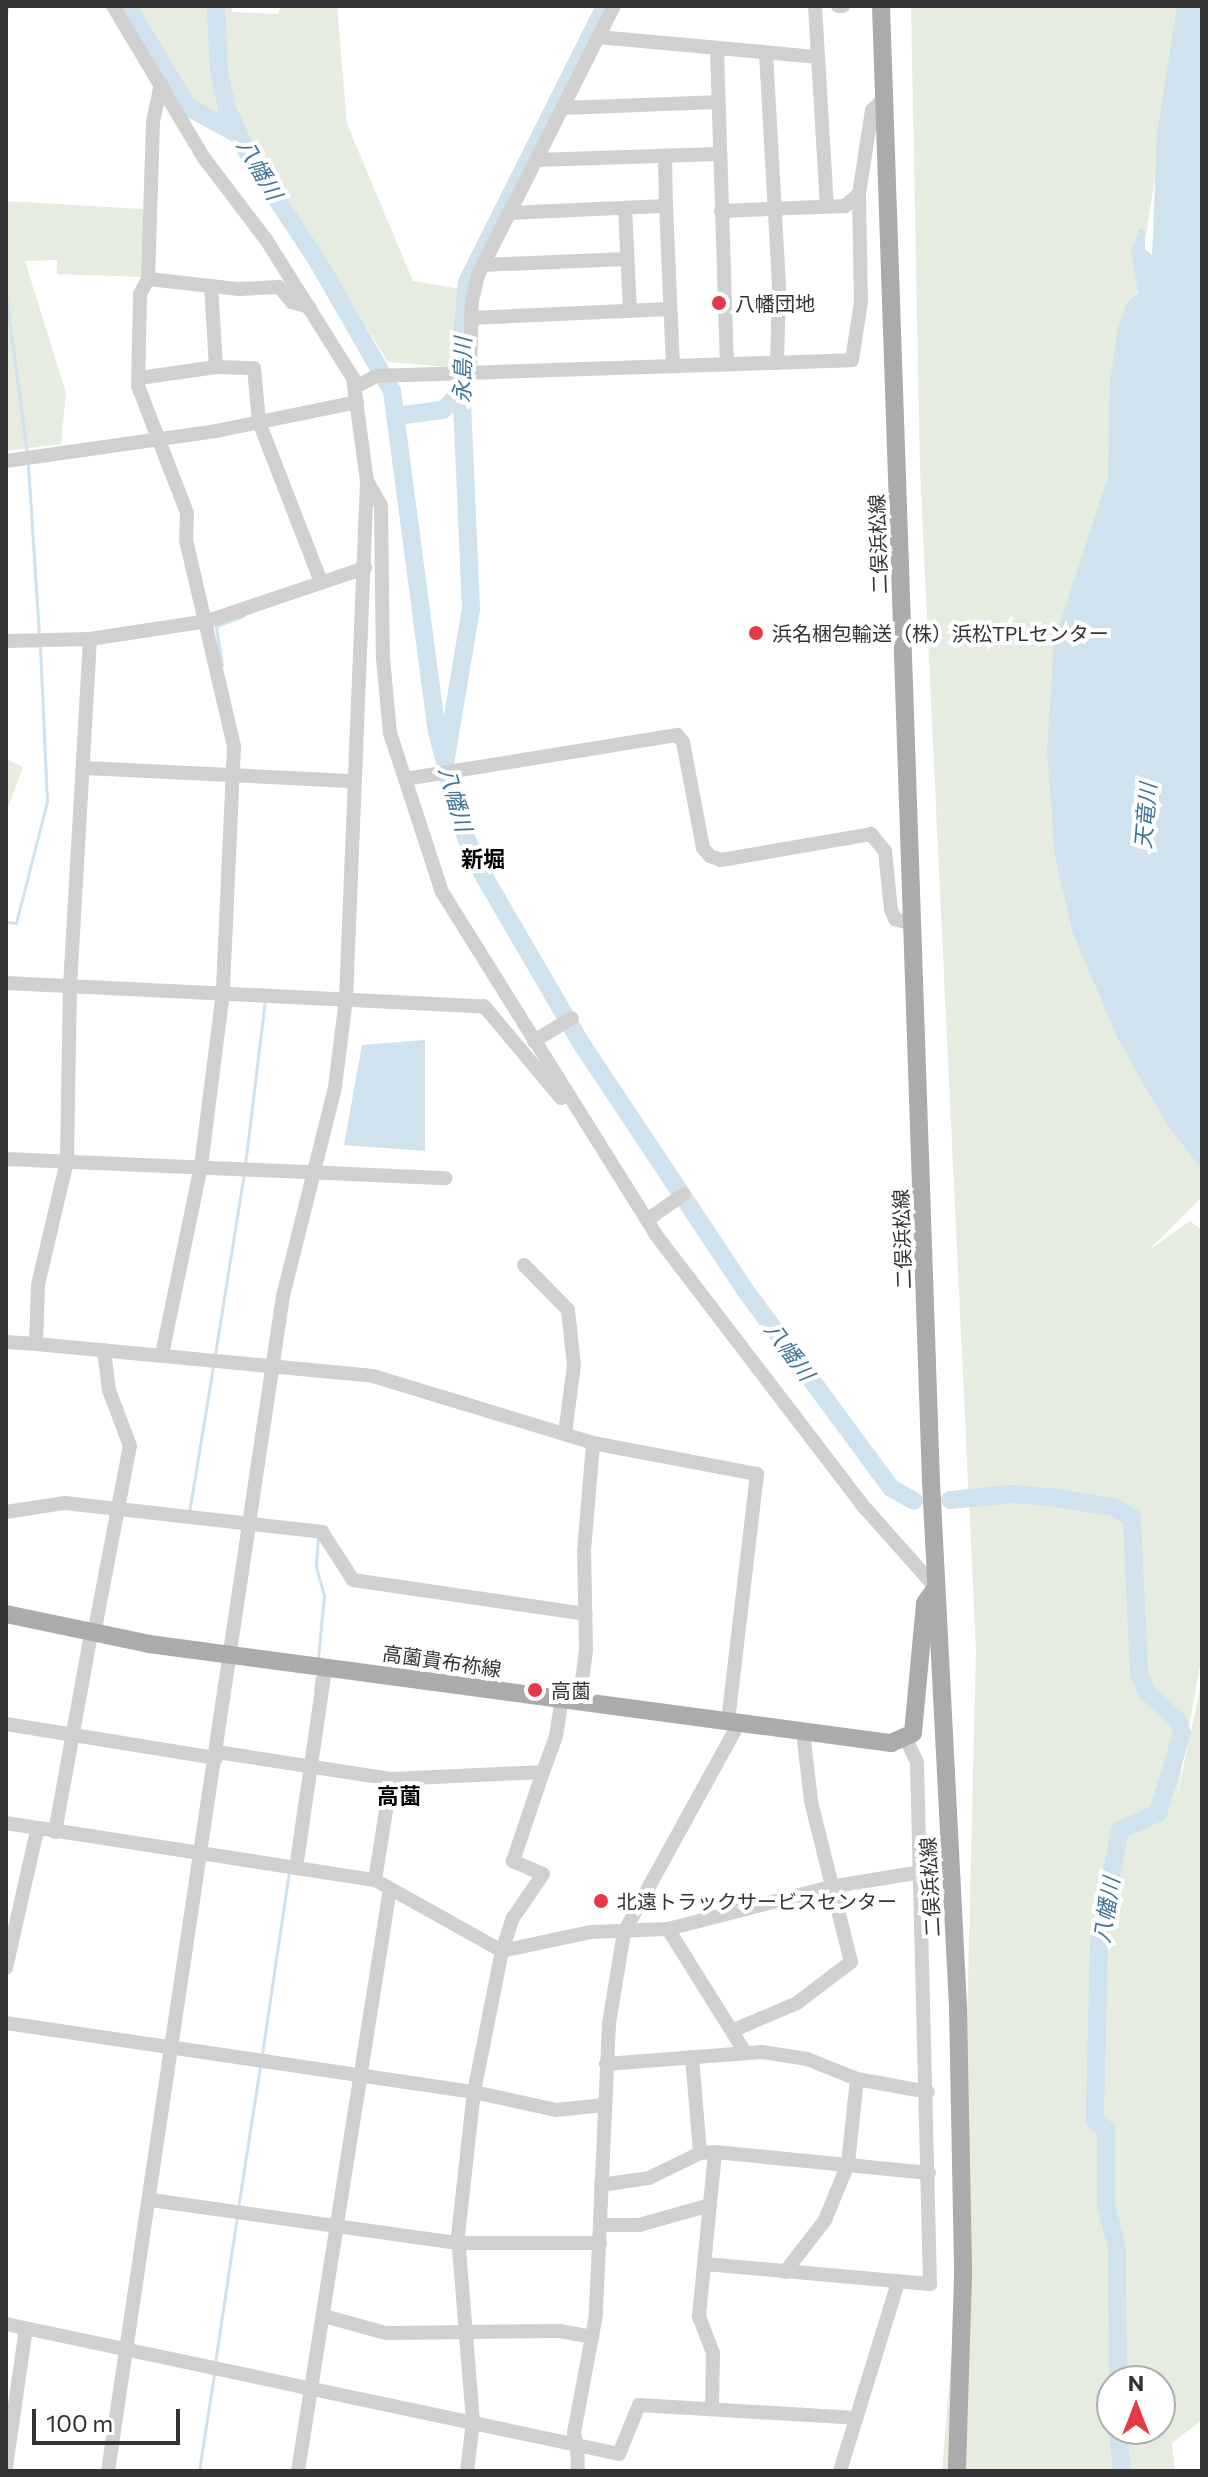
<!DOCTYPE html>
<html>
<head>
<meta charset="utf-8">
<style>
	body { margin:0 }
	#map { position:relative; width:1208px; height:2477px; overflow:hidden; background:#fff; font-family:Commissioner,"Noto Sans JP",sans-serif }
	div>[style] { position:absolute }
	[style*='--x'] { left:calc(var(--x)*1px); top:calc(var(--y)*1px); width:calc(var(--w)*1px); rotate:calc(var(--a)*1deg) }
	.green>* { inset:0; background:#e6ecdf }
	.water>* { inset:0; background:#cfe2ee }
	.stream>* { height:3px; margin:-1.5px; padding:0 1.5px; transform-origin:1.5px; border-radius:1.5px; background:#cfe2ee }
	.river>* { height:18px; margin:-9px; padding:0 9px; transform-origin:9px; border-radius:9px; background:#cfe2ee }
	.minor>* { height:14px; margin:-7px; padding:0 7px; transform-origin:7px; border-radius:7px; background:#d0d0d0 }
	.major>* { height:18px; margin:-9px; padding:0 9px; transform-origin:9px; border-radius:9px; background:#ababab }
	.dots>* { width:22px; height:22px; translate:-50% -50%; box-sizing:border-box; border:4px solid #fff; border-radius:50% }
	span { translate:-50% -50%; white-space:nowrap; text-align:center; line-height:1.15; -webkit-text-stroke:8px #fff; paint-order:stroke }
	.poi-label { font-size:20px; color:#333 }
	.left { translate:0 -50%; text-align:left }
	.street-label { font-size:20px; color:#333 }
	.water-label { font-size:22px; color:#3f7597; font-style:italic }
	.neighbourhood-label { font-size:22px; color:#000; font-weight:700 }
	.frame { position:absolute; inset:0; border:8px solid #333; pointer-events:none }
	.north { position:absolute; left:1096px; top:2365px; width:80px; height:80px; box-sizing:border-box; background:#fff; border:2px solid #adadad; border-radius:50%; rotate:0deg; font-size:22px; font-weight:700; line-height:32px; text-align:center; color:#333 }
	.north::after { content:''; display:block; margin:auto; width:28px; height:36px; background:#e63946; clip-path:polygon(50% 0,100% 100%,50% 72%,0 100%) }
	.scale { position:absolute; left:32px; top:2409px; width:148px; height:36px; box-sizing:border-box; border:4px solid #333; border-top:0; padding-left:10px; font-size:24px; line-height:28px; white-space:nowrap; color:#333; -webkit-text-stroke:6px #fff; paint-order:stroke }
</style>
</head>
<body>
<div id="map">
	<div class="green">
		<i style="clip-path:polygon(132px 6px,232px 6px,232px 12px,278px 14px,281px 6px,337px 6px,347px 124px,413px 281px,466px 290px,451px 367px,388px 362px,267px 170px,194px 109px)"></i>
		<i style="clip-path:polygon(evenodd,911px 6px,1182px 6px,1108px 477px,1047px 750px,1202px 1167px,1202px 1197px,1149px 1250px,1190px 1221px,1202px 1230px,1202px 1654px,1176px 1801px,1202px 1680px,1202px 2420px,1172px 2443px,1175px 2471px,942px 2471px,962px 2229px,976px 1650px,920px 470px,911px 6px,1112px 2381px,1160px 2381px,1160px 2429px,1112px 2429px,1112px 2381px)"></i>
		<i style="clip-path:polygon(6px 201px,143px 209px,145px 277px,57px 274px,57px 260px,25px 261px,66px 393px,61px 444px,6px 451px)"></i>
		<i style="clip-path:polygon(6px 759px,23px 767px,6px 813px)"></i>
	</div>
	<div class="water">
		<i style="clip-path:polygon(1177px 6px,1202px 6px,1202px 1170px,1166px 1123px,1119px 1041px,1073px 934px,1055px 857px,1047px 750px,1054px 642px,1108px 477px,1110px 382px,1117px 332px,1127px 303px,1138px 293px,1131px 250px,1140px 228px,1145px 231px,1145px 249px,1152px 255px,1157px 134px)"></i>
		<i style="clip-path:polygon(425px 1040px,425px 1151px,344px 1145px,362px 1045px)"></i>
	</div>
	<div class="stream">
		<i style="--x:6;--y:16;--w:10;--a:-84"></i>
		<i style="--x:6;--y:296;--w:158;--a:82.4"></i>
		<i style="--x:28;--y:465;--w:169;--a:86.3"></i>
		<i style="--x:222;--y:665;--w:39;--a:-99"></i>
		<i style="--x:216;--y:626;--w:29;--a:-20"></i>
		<i style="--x:6;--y:922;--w:10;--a:6"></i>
		<i style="--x:16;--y:923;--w:126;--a:-75.7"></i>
		<i style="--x:47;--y:801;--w:155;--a:-92.6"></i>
		<i style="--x:245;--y:1165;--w:167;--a:-83.1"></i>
		<i style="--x:215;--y:1354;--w:184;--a:-80.9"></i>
		<i style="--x:189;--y:1513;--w:148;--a:-80.7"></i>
		<i style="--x:318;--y:1537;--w:30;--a:94"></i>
		<i style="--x:316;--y:1567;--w:29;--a:74"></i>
		<i style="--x:324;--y:1595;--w:64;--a:95.4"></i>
		<i style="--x:315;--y:1690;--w:12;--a:-85"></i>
		<i style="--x:262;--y:2054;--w:184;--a:-81.6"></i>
		<i style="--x:238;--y:2208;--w:144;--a:-81.2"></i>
		<i style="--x:215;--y:2363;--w:149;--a:-81.5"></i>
		<i style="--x:199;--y:2471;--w:98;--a:-81.2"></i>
	</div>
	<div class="river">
		<i style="--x:127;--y:6;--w:118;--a:58.9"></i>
		<i style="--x:188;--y:107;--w:58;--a:28.8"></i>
		<i style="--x:216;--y:6;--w:65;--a:87.4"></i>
		<i style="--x:219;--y:71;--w:39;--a:78"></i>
		<i style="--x:227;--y:109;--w:56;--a:64.8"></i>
		<i style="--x:251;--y:160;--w:122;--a:56.7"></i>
		<i style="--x:318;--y:262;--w:149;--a:60.2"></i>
		<i style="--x:392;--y:391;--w:343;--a:82.5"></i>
		<i style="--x:437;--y:731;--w:92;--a:76.1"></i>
		<i style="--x:459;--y:820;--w:50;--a:67.6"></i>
		<i style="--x:478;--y:866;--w:205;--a:59.8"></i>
		<i style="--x:581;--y:1043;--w:301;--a:56.4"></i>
		<i style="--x:748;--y:1294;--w:241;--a:53.6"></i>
		<i style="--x:891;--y:1488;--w:26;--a:29"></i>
		<i style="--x:396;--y:416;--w:47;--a:-7.3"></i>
		<i style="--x:443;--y:410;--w:27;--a:-45"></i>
		<i style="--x:446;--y:758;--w:151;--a:-80.5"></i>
		<i style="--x:471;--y:609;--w:247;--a:-92.5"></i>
		<i style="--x:460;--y:362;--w:80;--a:-85"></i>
		<i style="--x:467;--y:282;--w:309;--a:-63.4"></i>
		<i style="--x:950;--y:1500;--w:63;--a:-5.4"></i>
		<i style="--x:1013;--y:1494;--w:37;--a:5"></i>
		<i style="--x:1050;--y:1497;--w:65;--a:8.9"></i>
		<i style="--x:1114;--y:1507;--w:21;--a:31"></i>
		<i style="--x:1132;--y:1518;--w:157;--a:87.4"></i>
		<i style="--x:1139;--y:1675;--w:19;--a:65"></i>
		<i style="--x:1147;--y:1692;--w:41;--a:43"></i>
		<i style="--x:1177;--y:1720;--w:14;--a:69"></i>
		<i style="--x:1182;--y:1733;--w:84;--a:106.7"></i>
		<i style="--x:1158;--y:1813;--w:42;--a:155.9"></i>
		<i style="--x:1120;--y:1830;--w:111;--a:100.9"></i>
		<i style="--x:1099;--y:1939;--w:182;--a:91.3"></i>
		<i style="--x:1095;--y:2121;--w:14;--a:36"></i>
		<i style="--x:1106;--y:2129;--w:77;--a:90"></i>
		<i style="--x:1106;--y:2206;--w:42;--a:75"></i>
		<i style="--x:1117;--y:2247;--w:134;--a:89.6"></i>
		<i style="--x:1118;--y:2429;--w:42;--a:84.6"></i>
	</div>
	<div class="minor">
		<i style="--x:113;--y:6;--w:177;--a:59.1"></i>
		<i style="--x:204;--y:158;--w:104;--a:52.8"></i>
		<i style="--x:267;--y:241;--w:162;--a:57.9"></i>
		<i style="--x:353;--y:378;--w:104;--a:82.3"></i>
		<i style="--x:367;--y:481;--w:28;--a:60"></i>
		<i style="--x:381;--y:505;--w:153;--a:89.3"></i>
		<i style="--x:383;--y:658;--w:75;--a:84.7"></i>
		<i style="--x:390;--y:733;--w:167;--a:71.9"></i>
		<i style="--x:442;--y:892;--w:404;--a:58"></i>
		<i style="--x:656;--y:1235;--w:344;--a:52.6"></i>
		<i style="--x:865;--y:1508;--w:107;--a:48.4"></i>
		<i style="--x:815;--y:6;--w:200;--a:86.6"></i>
		<i style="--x:838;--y:6;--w:5;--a:0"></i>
		<i style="--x:598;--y:37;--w:219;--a:5.2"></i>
		<i style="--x:717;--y:49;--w:312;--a:88.2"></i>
		<i style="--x:766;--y:53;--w:235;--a:86.8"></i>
		<i style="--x:779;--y:288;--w:75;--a:91.5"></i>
		<i style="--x:161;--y:84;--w:39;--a:102"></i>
		<i style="--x:153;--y:122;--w:157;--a:91.8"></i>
		<i style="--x:148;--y:279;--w:17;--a:118"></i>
		<i style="--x:140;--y:294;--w:92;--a:91.2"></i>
		<i style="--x:138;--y:386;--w:136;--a:68.9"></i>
		<i style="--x:187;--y:513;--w:27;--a:92"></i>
		<i style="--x:186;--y:540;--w:212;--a:76.9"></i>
		<i style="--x:234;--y:746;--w:246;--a:92.6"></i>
		<i style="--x:223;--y:992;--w:175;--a:97.2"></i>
		<i style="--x:201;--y:1166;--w:193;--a:101.7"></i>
		<i style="--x:563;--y:108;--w:153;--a:-2.2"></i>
		<i style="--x:665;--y:156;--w:50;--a:88.9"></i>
		<i style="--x:536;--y:160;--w:182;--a:-1.9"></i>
		<i style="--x:625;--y:209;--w:102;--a:87.2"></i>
		<i style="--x:721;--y:211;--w:124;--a:-2.3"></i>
		<i style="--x:845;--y:206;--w:18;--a:-41"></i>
		<i style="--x:509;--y:213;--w:157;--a:-2.6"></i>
		<i style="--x:666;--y:206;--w:158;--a:87.5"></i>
		<i style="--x:483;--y:265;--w:144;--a:-2.4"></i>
		<i style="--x:148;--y:279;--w:92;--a:6.3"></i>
		<i style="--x:239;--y:289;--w:40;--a:-2.9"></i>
		<i style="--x:279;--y:287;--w:20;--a:49"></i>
		<i style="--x:292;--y:302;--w:18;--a:16"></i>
		<i style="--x:471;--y:318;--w:199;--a:-2.6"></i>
		<i style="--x:216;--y:367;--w:38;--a:2"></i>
		<i style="--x:254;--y:368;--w:54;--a:84.7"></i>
		<i style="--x:259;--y:422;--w:172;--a:68.8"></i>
		<i style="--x:470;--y:372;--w:71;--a:-88.4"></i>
		<i style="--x:472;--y:301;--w:27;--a:-77"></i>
		<i style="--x:478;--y:275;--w:301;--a:-63.2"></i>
		<i style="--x:139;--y:378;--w:78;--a:-8.1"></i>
		<i style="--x:216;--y:367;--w:81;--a:-93.5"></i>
		<i style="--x:356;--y:387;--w:23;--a:-29"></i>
		<i style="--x:376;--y:376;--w:476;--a:-1.9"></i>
		<i style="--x:852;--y:360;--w:59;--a:-81.2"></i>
		<i style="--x:861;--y:302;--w:108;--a:-91.1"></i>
		<i style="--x:859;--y:194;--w:85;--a:-81.2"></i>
		<i style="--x:872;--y:110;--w:16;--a:-43"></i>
		<i style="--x:6;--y:461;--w:212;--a:-8.1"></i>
		<i style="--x:216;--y:431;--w:144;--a:-11.6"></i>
		<i style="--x:90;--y:639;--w:348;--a:93.3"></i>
		<i style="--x:70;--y:986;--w:175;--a:91"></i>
		<i style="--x:67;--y:1161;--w:127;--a:103.2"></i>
		<i style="--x:38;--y:1285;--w:59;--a:91.9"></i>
		<i style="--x:36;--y:1344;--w:339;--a:5.4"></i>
		<i style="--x:373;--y:1376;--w:230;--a:16.9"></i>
		<i style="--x:593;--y:1443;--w:167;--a:10.7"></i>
		<i style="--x:757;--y:1474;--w:249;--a:96.7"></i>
		<i style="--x:6;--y:641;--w:84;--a:-1.4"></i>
		<i style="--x:90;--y:639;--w:119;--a:-8.7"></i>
		<i style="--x:208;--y:621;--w:166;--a:-18.7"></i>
		<i style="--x:85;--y:768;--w:270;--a:2.8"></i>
		<i style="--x:405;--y:779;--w:276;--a:-9.2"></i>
		<i style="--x:677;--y:735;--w:9;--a:49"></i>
		<i style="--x:683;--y:742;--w:108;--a:79.3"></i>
		<i style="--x:703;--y:848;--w:11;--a:49"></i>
		<i style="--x:710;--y:856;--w:12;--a:20"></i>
		<i style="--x:721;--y:860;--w:152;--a:-9.8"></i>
		<i style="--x:871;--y:834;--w:22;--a:51"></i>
		<i style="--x:885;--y:851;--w:59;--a:84.2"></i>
		<i style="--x:891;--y:910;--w:10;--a:66"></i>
		<i style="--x:895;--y:919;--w:19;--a:16"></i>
		<i style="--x:6;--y:983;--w:479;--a:2.8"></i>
		<i style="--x:484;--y:1006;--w:120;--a:50.1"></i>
		<i style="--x:534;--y:1041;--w:44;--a:-31.2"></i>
		<i style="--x:6;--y:1159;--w:440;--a:2.5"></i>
		<i style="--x:647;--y:1220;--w:45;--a:-35.1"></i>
		<i style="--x:524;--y:1265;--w:63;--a:45.6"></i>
		<i style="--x:568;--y:1310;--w:55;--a:83.8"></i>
		<i style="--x:574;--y:1365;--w:69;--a:97.5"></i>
		<i style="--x:6;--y:1342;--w:30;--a:4"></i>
		<i style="--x:6;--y:1512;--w:60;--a:-8.7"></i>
		<i style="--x:65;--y:1503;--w:259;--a:6.4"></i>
		<i style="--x:322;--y:1532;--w:57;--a:57.1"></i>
		<i style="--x:353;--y:1580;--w:235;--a:8.3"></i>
		<i style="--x:94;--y:1634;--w:191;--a:-79.2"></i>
		<i style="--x:130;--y:1446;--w:60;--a:-110.6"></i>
		<i style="--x:109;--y:1390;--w:40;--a:-97.1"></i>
		<i style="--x:579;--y:1702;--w:51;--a:-82.2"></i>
		<i style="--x:586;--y:1651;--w:100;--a:-91.1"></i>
		<i style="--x:584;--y:1551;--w:108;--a:-85.2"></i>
		<i style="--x:739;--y:1723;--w:239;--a:118.8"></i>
		<i style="--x:624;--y:1932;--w:93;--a:99.3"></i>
		<i style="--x:609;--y:2024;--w:291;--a:92.6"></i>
		<i style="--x:596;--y:2315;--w:120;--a:100.6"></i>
		<i style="--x:574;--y:2433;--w:12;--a:76"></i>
		<i style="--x:577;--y:2445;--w:43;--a:12.1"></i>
		<i style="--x:619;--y:2454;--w:53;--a:-67.8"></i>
		<i style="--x:639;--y:2405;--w:217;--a:3.4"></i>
		<i style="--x:6;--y:1724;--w:213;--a:9.2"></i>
		<i style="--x:217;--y:1752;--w:176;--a:8.8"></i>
		<i style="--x:391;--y:1779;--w:152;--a:-2.6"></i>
		<i style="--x:543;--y:1772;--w:38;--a:-70"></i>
		<i style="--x:556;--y:1736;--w:36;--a:-81"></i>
		<i style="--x:6;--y:1823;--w:373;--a:8.8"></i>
		<i style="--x:375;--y:1880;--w:145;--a:29.2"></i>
		<i style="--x:502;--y:1951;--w:91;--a:-12.1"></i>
		<i style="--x:591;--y:1932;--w:77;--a:-2.2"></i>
		<i style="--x:668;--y:1929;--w:145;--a:58"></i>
		<i style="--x:55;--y:1832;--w:201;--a:-79.7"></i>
		<i style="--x:296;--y:1868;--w:202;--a:-81.7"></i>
		<i style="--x:375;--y:1880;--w:102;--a:-81"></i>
		<i style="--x:668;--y:1929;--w:167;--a:-14.5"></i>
		<i style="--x:830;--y:1887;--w:92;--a:-9.4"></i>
		<i style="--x:6;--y:1968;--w:141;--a:-77.3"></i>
		<i style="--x:6;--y:2023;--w:473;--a:8.4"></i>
		<i style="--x:474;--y:2092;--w:84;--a:12.4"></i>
		<i style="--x:556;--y:2110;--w:48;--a:-5.9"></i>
		<i style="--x:734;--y:2030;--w:69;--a:-23.2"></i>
		<i style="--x:797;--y:2003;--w:68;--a:-37.2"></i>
		<i style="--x:851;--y:1962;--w:166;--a:-104"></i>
		<i style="--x:811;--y:1801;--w:69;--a:-96.6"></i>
		<i style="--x:692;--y:2057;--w:96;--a:85.2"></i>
		<i style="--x:606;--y:2064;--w:156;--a:-4.4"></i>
		<i style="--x:762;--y:2052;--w:46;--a:8.8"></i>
		<i style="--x:807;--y:2059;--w:54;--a:21.8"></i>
		<i style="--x:857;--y:2079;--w:72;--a:10.4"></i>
		<i style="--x:601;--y:2185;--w:49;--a:-8.3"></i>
		<i style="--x:649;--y:2178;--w:57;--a:-26.1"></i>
		<i style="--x:700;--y:2153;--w:15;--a:-4"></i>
		<i style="--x:715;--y:2152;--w:215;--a:5.6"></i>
		<i style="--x:151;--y:2200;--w:310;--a:8"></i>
		<i style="--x:458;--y:2243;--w:142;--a:0"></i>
		<i style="--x:600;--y:2225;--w:39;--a:0"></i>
		<i style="--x:639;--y:2225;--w:74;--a:-15.7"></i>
		<i style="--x:705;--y:2264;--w:226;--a:5.1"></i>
		<i style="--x:930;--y:2284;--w:522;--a:-91.43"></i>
		<i style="--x:917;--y:1762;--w:25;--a:-116"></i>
		<i style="--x:785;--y:2272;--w:66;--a:-52.4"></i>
		<i style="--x:825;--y:2220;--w:61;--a:-67.7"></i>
		<i style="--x:848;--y:2164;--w:85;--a:-84"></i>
		<i style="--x:324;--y:2316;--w:64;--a:15.3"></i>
		<i style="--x:386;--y:2333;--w:173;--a:-0.7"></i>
		<i style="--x:559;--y:2331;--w:34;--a:10"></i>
		<i style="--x:6;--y:2324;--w:584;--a:11.96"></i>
		<i style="--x:577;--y:2445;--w:26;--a:88"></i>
		<i style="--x:712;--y:2409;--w:56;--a:-89"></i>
		<i style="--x:713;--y:2353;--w:40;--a:-111"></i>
		<i style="--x:699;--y:2316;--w:165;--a:-84.4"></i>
		<i style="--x:6;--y:2467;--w:140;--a:-81.8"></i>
		<i style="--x:108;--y:2471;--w:1188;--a:-81.53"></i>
		<i style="--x:283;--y:1296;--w:215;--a:-76"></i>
		<i style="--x:335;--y:1087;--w:89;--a:-82.9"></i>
		<i style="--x:346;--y:999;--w:518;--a:-87.68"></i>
		<i style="--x:298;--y:2471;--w:589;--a:-81.02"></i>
		<i style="--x:467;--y:2471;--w:49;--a:-83"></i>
		<i style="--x:473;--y:2422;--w:187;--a:-94.6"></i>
		<i style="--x:458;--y:2236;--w:145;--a:-83.7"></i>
		<i style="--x:474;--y:2092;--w:144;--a:-78.8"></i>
		<i style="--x:502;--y:1951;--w:35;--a:-72"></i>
		<i style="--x:513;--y:1918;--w:53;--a:-55.7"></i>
		<i style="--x:543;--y:1874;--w:33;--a:-157"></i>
		<i style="--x:513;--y:1861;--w:94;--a:-71.4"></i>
		<i style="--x:840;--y:2471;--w:198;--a:-72.9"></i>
	</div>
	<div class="major">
		<i style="--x:881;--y:6;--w:1476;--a:88.06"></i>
		<i style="--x:931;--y:1481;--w:527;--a:87.06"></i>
		<i style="--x:958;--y:2007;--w:269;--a:88.9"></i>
		<i style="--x:963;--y:2276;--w:195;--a:91.8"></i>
		<i style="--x:6;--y:1614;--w:146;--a:11.8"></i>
		<i style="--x:149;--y:1644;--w:749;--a:7.6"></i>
		<i style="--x:891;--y:1743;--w:24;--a:-24"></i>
		<i style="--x:913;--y:1733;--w:131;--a:-84.7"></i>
		<i style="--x:925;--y:1603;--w:19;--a:-54"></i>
	</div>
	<div class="dots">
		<i style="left:719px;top:303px;background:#e63946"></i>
		<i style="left:756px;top:633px;background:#e63946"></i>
		<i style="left:535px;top:1690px;background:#e63946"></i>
		<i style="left:601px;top:1901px;background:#e63946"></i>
	</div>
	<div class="poi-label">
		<span class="left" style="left:735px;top:303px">八幡団地</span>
		<span class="left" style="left:772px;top:633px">浜名梱包輸送（株）浜松TPLセンター</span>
		<span class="left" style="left:551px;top:1690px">高薗</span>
		<span class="left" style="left:617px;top:1901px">北遠トラックサービスセンター</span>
	</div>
	<div class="street-label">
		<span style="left:878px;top:544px;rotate:-92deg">二俣浜松線</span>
		<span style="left:902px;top:1239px;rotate:-92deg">二俣浜松線</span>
		<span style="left:442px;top:1661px;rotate:8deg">高薗貴布祢線</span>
		<span style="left:930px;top:1887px;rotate:-93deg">二俣浜松線</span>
	</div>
	<div class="water-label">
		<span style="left:260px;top:169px;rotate:60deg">八幡川</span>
		<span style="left:462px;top:370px;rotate:-89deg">永島川</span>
		<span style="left:456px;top:799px;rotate:74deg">八幡川</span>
		<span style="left:1145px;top:816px;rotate:-85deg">天竜川</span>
		<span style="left:790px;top:1351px;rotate:54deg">八幡川</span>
		<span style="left:1106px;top:1910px;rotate:-81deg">八幡川</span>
	</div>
	<div class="neighbourhood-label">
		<span style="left:483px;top:859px">新堀</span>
		<span style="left:399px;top:1796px">高薗</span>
	</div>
	<div class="frame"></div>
	<div class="north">N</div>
	<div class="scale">100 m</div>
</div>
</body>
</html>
